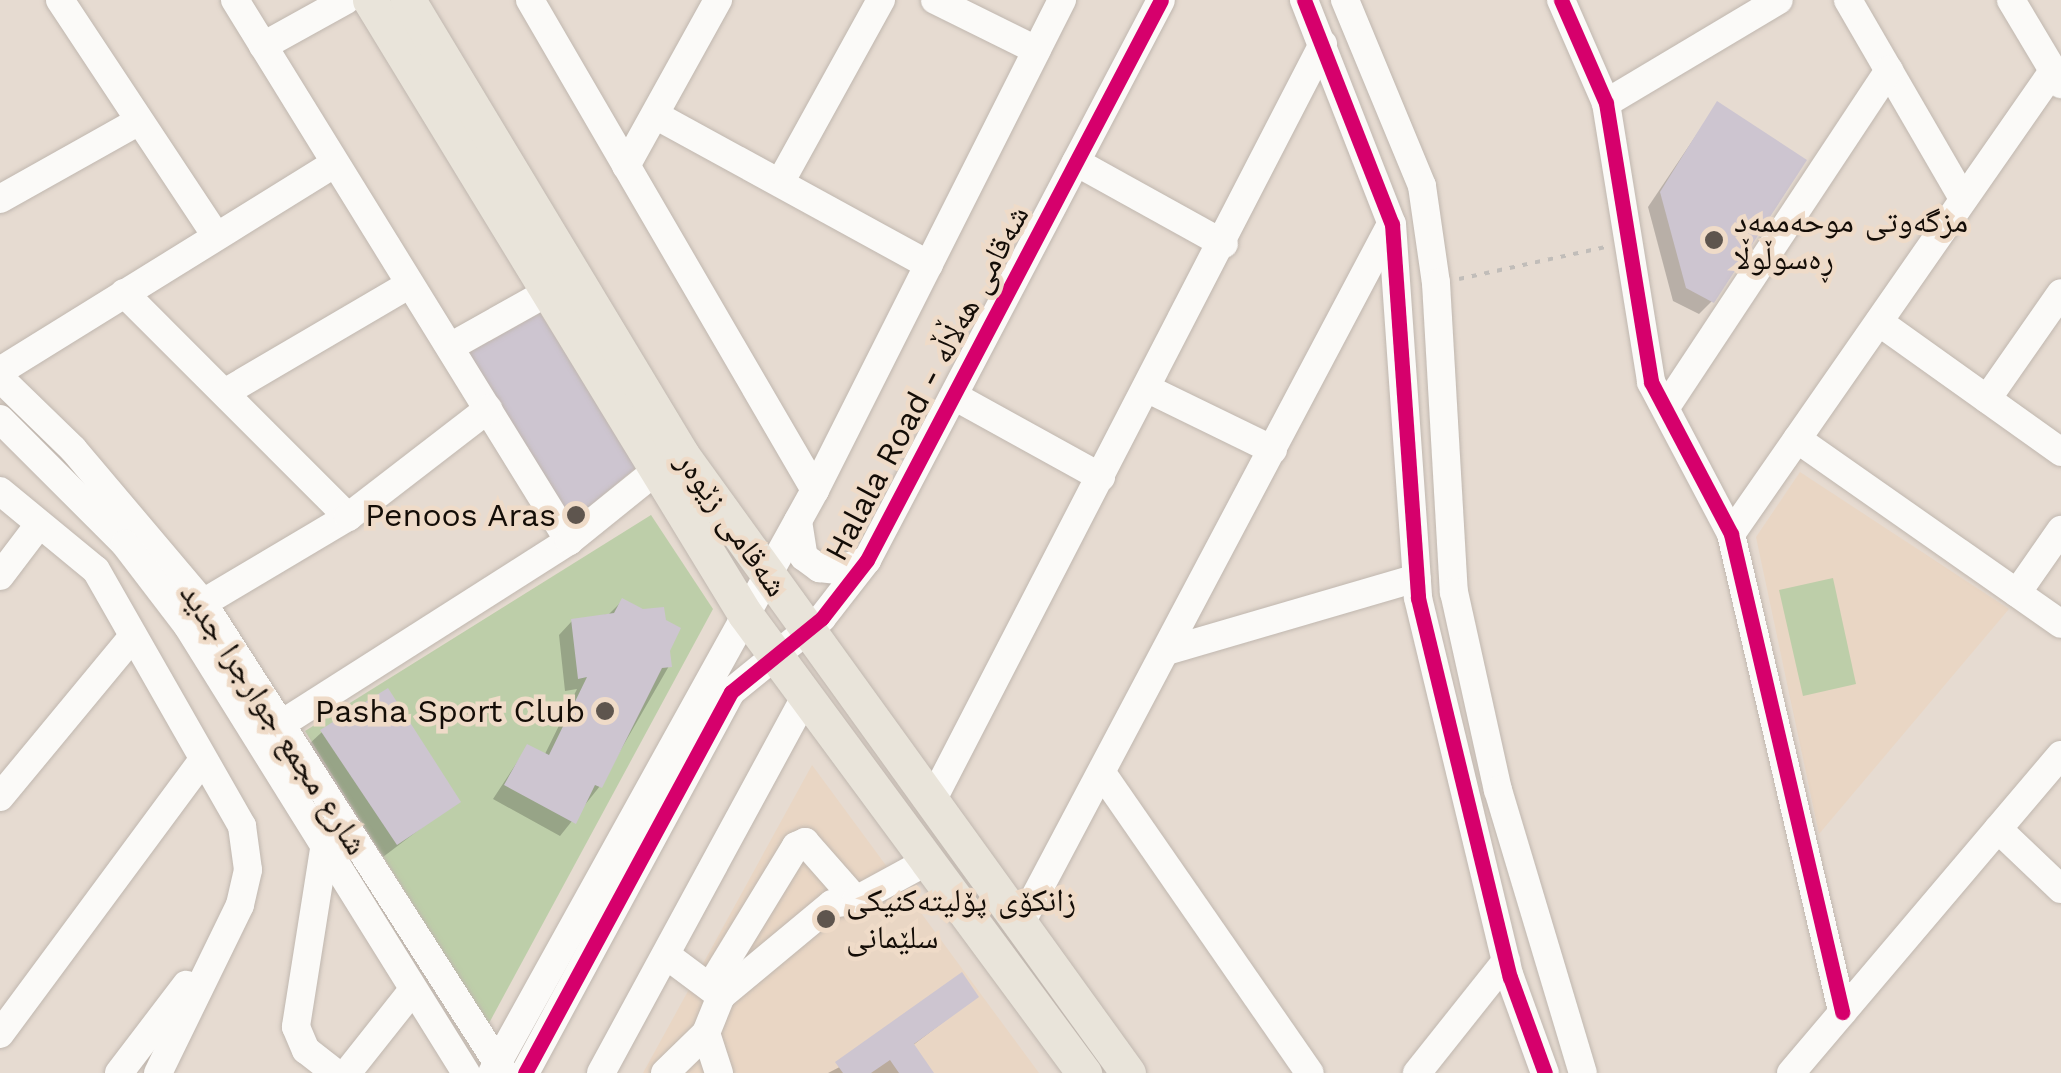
<!DOCTYPE html>
<html>
<head>
<meta charset="utf-8">
<style>
	body { margin:0 }
	#map { position:relative; width:2061px; height:1073px; overflow:hidden; background:#e6dbd1; font-family:"Work Sans","Noto Naskh Arabic",sans-serif }
	div>[style] { position:absolute }
	[style*='--x'] { left:calc(var(--x)*1px); top:calc(var(--y)*1px); width:calc(var(--w)*1px); rotate:calc(var(--a)*1deg) }
	.built>* { inset:0; background:#e9d6c4 }
	.green>* { inset:0; background:#bdcea9 }
	.shadow>* { inset:0; background:#0003 }
	.building>* { inset:0; background:#cdc5d0 }
	.path>* { height:4px; margin-top:-2px; transform-origin:0; background:repeating-linear-gradient(90deg,#c1bdb9 0 5px,transparent 0 13px) }
	.roads { filter:drop-shadow(0 0 2px #c0b7af) drop-shadow(0 0 2px #c0b7af) }
	.minor>* { height:28px; margin:-14px; padding:0 14px; transform-origin:14px; border-radius:14px; background:#fbfaf8 }
	.major>* { height:35px; margin:-17.5px; padding:0 17.5px; transform-origin:17.5px; border-radius:17.5px; background:#e9e4da }
	.cycleway>* { height:15px; margin:-7.5px; padding:0 7.5px; transform-origin:7.5px; border-radius:7.5px; background:#d6006c }
	.dots>* { width:28px; height:28px; translate:-50% -50%; box-sizing:border-box; border:5px solid #efdbc8; border-radius:50% }
	span { translate:-50% -50%; white-space:nowrap; text-align:center; line-height:1.15; -webkit-text-stroke:9px #efdbc8; paint-order:stroke }
	.poi-label { font-size:32px; color:#140d07 }
	.left { translate:0 -50%; text-align:left }
	.right { translate:-100% -50%; text-align:right }
	.street-label { font-size:32px; color:#140d07 }
</style>
</head>
<body>
<div id="map">
	<div class="built">
		<i style="clip-path:polygon(1800px 472px,2009px 609px,1819px 834px,1756px 537px)"></i>
		<i style="clip-path:polygon(812px 765px,1039px 1073px,643px 1073px)"></i>
	</div>
	<div class="green">
		<i style="clip-path:polygon(651px 515px,713px 609px,488px 1025px,305px 731px)"></i>
		<i style="clip-path:polygon(1833px 578px,1856px 684px,1803px 696px,1779px 590px)"></i>
	</div>
	<div class="shadow">
		<i style="clip-path:polygon(1717px 104px,1712px 301px,1699px 314px,1673px 301px,1648px 207px)"></i>
		<i style="clip-path:polygon(622px 601px,667px 651px,669px 666px,600px 786px,560px 836px,493px 799px,527px 747px,544px 756px,577px 689px,565px 691px,559px 635px,572px 621px,609px 614px)"></i>
		<i style="clip-path:polygon(322px 732px,457px 801px,383px 857px,308px 745px)"></i>
		<i style="clip-path:polygon(976px 997px,912px 1046px,931px 1073px,828px 1073px)"></i>
	</div>
	<div class="building">
		<i style="clip-path:polygon(1717px 101px,1807px 160px,1714px 303px,1686px 288px,1660px 192px)"></i>
		<i style="clip-path:polygon(540px 313px,638px 466px,567px 525px,463px 356px)"></i>
		<i style="clip-path:polygon(622px 598px,643px 609px,664px 607px,666px 620px,681px 628px,670px 651px,672px 667px,662px 668px,602px 788px,595px 785px,576px 824px,504px 785px,527px 744px,549px 755px,587px 677px,578px 679px,571px 619px,614px 613px)"></i>
		<i style="clip-path:polygon(388px 688px,461px 802px,397px 845px,320px 730px)"></i>
		<i style="clip-path:polygon(962px 972px,979px 997px,914px 1044px,934px 1073px,899px 1073px,890px 1060px,871px 1073px,843px 1073px,835px 1062px)"></i>
	</div>
	<div class="path">
		<i style="--x:1459;--y:279;--w:150;--a:-12.3"></i>
	</div>
	<div class="roads">
		<div class="minor">
			<i style="--x:60;--y:0;--w:279;--a:56.5"></i>
			<i style="--x:235;--y:0;--w:636;--a:58.31"></i>
			<i style="--x:530;--y:0;--w:567;--a:59.82"></i>
			<i style="--x:935;--y:0;--w:113;--a:26.3"></i>
			<i style="--x:1304;--y:0;--w:241;--a:68.6"></i>
			<i style="--x:1392;--y:224;--w:375;--a:86"></i>
			<i style="--x:1418;--y:598;--w:390;--a:76.4"></i>
			<i style="--x:1510;--y:977;--w:102;--a:70"></i>
			<i style="--x:1345;--y:0;--w:201;--a:67.5"></i>
			<i style="--x:1422;--y:186;--w:98;--a:81.8"></i>
			<i style="--x:1436;--y:283;--w:310;--a:86.7"></i>
			<i style="--x:1454;--y:592;--w:203;--a:77.5"></i>
			<i style="--x:1498;--y:790;--w:295;--a:73.3"></i>
			<i style="--x:1561;--y:0;--w:112;--a:66.4"></i>
			<i style="--x:1606;--y:103;--w:283;--a:80.8"></i>
			<i style="--x:1651;--y:382;--w:172;--a:62.2"></i>
			<i style="--x:1731;--y:534;--w:491;--a:76.9"></i>
			<i style="--x:1848;--y:0;--w:229;--a:59.9"></i>
			<i style="--x:2011;--y:0;--w:98;--a:59.2"></i>
			<i style="--x:263;--y:46;--w:95;--a:-29"></i>
			<i style="--x:1606;--y:103;--w:201;--a:-30.8"></i>
			<i style="--x:657;--y:116;--w:310;--a:28.7"></i>
			<i style="--x:1076;--y:162;--w:169;--a:29"></i>
			<i style="--x:626;--y:166;--w:190;--a:-61"></i>
			<i style="--x:781;--y:181;--w:207;--a:-61.1"></i>
			<i style="--x:0;--y:199;--w:159;--a:-29.3"></i>
			<i style="--x:124;--y:293;--w:317;--a:45"></i>
			<i style="--x:1879;--y:322;--w:224;--a:35.5"></i>
			<i style="--x:450;--y:347;--w:112;--a:-29.3"></i>
			<i style="--x:0;--y:371;--w:394;--a:-31.8"></i>
			<i style="--x:0;--y:378;--w:102;--a:44.2"></i>
			<i style="--x:73;--y:449;--w:202;--a:49.8"></i>
			<i style="--x:203;--y:603;--w:558;--a:57.36"></i>
			<i style="--x:1148;--y:389;--w:139;--a:26"></i>
			<i style="--x:226;--y:392;--w:213;--a:-30.4"></i>
			<i style="--x:954;--y:396;--w:168;--a:28.9"></i>
			<i style="--x:1987;--y:399;--w:129;--a:-55.1"></i>
			<i style="--x:1666;--y:407;--w:404;--a:-56.5"></i>
			<i style="--x:0;--y:419;--w:177;--a:45"></i>
			<i style="--x:125;--y:544;--w:102;--a:52.6"></i>
			<i style="--x:187;--y:625;--w:528;--a:58.09"></i>
			<i style="--x:1797;--y:439;--w:322;--a:35"></i>
			<i style="--x:0;--y:491;--w:124;--a:39.5"></i>
			<i style="--x:96;--y:570;--w:295;--a:60.3"></i>
			<i style="--x:242;--y:826;--w:44;--a:82.2"></i>
			<i style="--x:248;--y:870;--w:36;--a:103"></i>
			<i style="--x:240;--y:905;--w:187;--a:116"></i>
			<i style="--x:798;--y:521;--w:36;--a:81"></i>
			<i style="--x:804;--y:557;--w:19;--a:36"></i>
			<i style="--x:819;--y:568;--w:19;--a:6"></i>
			<i style="--x:838;--y:570;--w:31;--a:-19"></i>
			<i style="--x:1731;--y:534;--w:564;--a:-55.18"></i>
			<i style="--x:0;--y:576;--w:63;--a:-52.8"></i>
			<i style="--x:2017;--y:593;--w:77;--a:-55.1"></i>
			<i style="--x:203;--y:603;--w:169;--a:-30.7"></i>
			<i style="--x:348;--y:517;--w:177;--a:-37.6"></i>
			<i style="--x:1167;--y:651;--w:260;--a:-16.3"></i>
			<i style="--x:283;--y:723;--w:339;--a:-32.5"></i>
			<i style="--x:569;--y:541;--w:113;--a:-38.9"></i>
			<i style="--x:1104;--y:776;--w:361;--a:55.3"></i>
			<i style="--x:0;--y:797;--w:209;--a:-50.4"></i>
			<i style="--x:932;--y:801;--w:852;--a:-62.68"></i>
			<i style="--x:1998;--y:829;--w:87;--a:43.6"></i>
			<i style="--x:325;--y:843;--w:186;--a:99"></i>
			<i style="--x:296;--y:1027;--w:25;--a:67"></i>
			<i style="--x:306;--y:1050;--w:37;--a:38"></i>
			<i style="--x:1021;--y:923;--w:789;--a:-62.1"></i>
			<i style="--x:666;--y:955;--w:69;--a:36.7"></i>
			<i style="--x:710;--y:987;--w:165;--a:-58.6"></i>
			<i style="--x:796;--y:846;--w:10;--a:-24"></i>
			<i style="--x:805;--y:842;--w:77;--a:48.7"></i>
			<i style="--x:0;--y:1034;--w:338;--a:-53.5"></i>
			<i style="--x:119;--y:1073;--w:111;--a:-52.7"></i>
			<i style="--x:347;--y:1073;--w:105;--a:-51.6"></i>
			<i style="--x:492;--y:1073;--w:666;--a:-61.01"></i>
			<i style="--x:815;--y:490;--w:549;--a:-63.25"></i>
			<i style="--x:525;--y:1073;--w:433;--a:-61.6"></i>
			<i style="--x:731;--y:692;--w:117;--a:-39.1"></i>
			<i style="--x:822;--y:618;--w:73;--a:-52.2"></i>
			<i style="--x:867;--y:560;--w:632;--a:-62.3"></i>
			<i style="--x:601;--y:1073;--w:429;--a:-61.5"></i>
			<i style="--x:665;--y:1073;--w:57;--a:-44.3"></i>
			<i style="--x:719;--y:1073;--w:42;--a:-108"></i>
			<i style="--x:706;--y:1033;--w:40;--a:-68"></i>
			<i style="--x:721;--y:996;--w:144;--a:-39.7"></i>
			<i style="--x:832;--y:904;--w:24;--a:-9"></i>
			<i style="--x:856;--y:900;--w:77;--a:-28.6"></i>
			<i style="--x:1417;--y:1073;--w:143;--a:-51.5"></i>
			<i style="--x:1791;--y:1073;--w:417;--a:-49.7"></i>
		</div>
		<div class="major">
			<i style="--x:370;--y:0;--w:719;--a:58.59"></i>
			<i style="--x:745;--y:614;--w:571;--a:53.55"></i>
			<i style="--x:408;--y:0;--w:531;--a:58.94"></i>
			<i style="--x:682;--y:455;--w:762;--a:54.18"></i>
		</div>
	</div>
	<div class="cycleway">
		<i style="--x:1304;--y:0;--w:241;--a:68.6"></i>
		<i style="--x:1392;--y:224;--w:375;--a:86"></i>
		<i style="--x:1418;--y:598;--w:390;--a:76.4"></i>
		<i style="--x:1510;--y:977;--w:102;--a:70"></i>
		<i style="--x:1561;--y:0;--w:112;--a:66.4"></i>
		<i style="--x:1606;--y:103;--w:283;--a:80.8"></i>
		<i style="--x:1651;--y:382;--w:172;--a:62.2"></i>
		<i style="--x:1731;--y:534;--w:491;--a:76.9"></i>
		<i style="--x:525;--y:1073;--w:433;--a:-61.6"></i>
		<i style="--x:731;--y:692;--w:117;--a:-39.1"></i>
		<i style="--x:822;--y:618;--w:73;--a:-52.2"></i>
		<i style="--x:867;--y:560;--w:632;--a:-62.3"></i>
	</div>
	<div class="dots">
		<i style="left:1714px;top:240px;background:#5e554e"></i>
		<i style="left:576px;top:515px;background:#5e554e"></i>
		<i style="left:605px;top:711px;background:#5e554e"></i>
		<i style="left:826px;top:919px;background:#5e554e"></i>
	</div>
	<div class="poi-label">
		<span class="left" style="left:1734px;top:240px">مزگەوتی موحەممەد<br>ڕەسوڵوڵا</span>
		<span class="right" style="left:556px;top:515px">Penoos Aras</span>
		<span class="right" style="left:585px;top:711px">Pasha Sport Club</span>
		<span class="left" style="left:846px;top:919px">زانکۆی پۆلیتەکنیکی<br>سلێمانی</span>
	</div>
	<div class="street-label">
		<span style="left:927px;top:383px;rotate:-62deg">Halala Road - شەقامی هەڵاڵە</span>
		<span style="left:732px;top:524px;rotate:55deg">شەقامی زێوەر</span>
		<span style="left:274px;top:719px;rotate:57deg">شارع مجمع جوارجرا جديد</span>
	</div>
</div>
</body>
</html>
